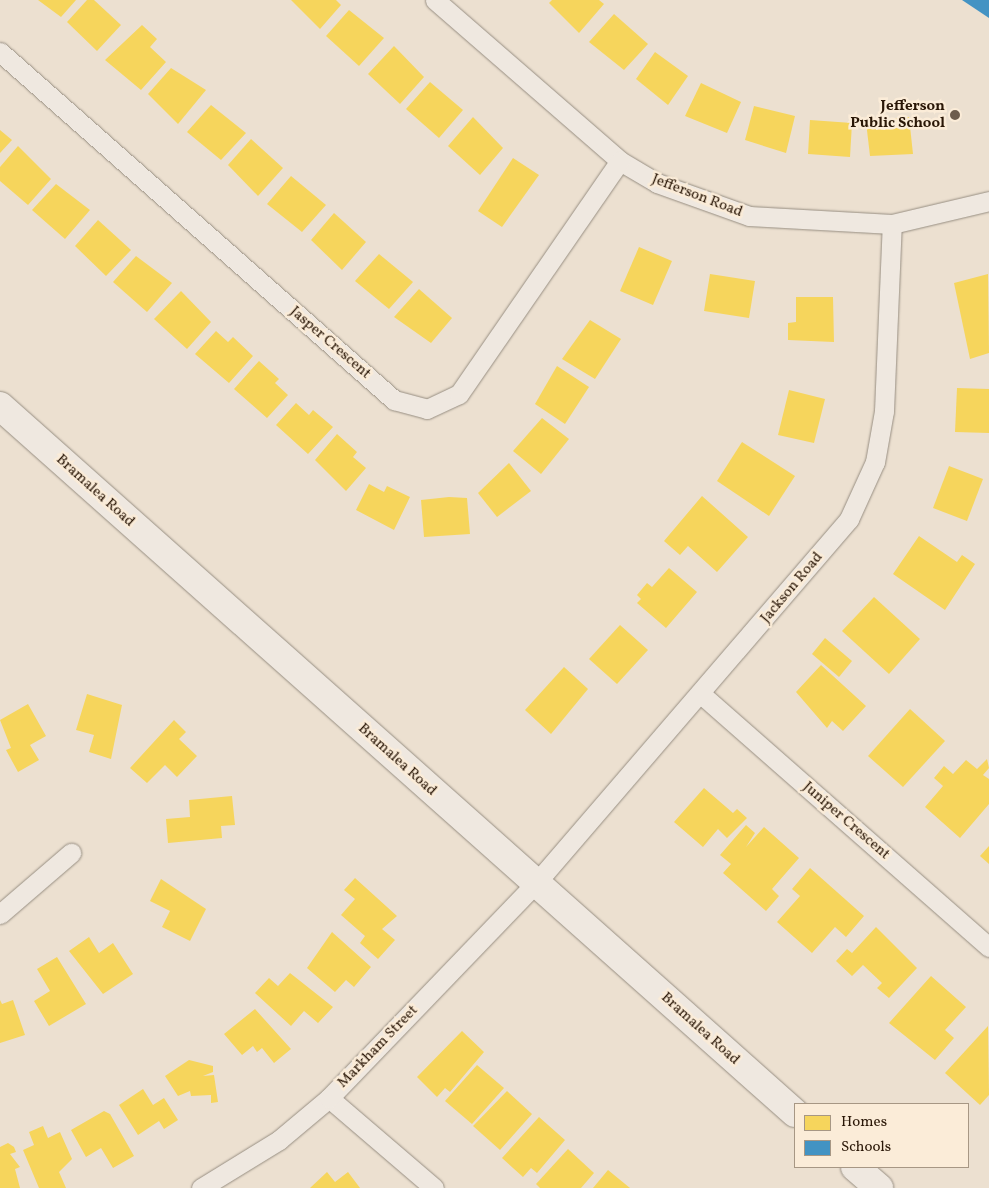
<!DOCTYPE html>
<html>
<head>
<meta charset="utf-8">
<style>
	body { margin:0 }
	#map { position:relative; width:989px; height:1188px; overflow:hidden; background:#ece0d0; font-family:Vollkorn,serif }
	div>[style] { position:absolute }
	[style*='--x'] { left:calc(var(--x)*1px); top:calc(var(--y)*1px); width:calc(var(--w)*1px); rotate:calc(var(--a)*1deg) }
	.homes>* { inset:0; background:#f6d55c }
	.schools>* { inset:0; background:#4393c3 }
	.roads { filter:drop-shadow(0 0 1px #978e82) drop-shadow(0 0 1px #978e82) }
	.street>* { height:19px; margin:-9.5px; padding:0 9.5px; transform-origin:9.5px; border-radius:9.5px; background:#efe8e0 }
	.secondary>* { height:28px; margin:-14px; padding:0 14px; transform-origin:14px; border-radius:14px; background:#efe8e0 }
	.dots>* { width:14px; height:14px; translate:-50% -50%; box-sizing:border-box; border:2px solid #fbecd8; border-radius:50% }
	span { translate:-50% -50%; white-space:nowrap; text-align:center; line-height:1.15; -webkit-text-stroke:5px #fbecd8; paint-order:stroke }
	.poi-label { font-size:15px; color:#2a1707; font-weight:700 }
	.right { translate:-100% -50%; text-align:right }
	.street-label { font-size:15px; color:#2a1707 }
	.legend { position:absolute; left:794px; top:1103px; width:175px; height:65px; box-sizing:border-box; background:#fbecd8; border:1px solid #a79784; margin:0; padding:6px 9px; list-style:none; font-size:15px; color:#2a1707 }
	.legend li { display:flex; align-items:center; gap:10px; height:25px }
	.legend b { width:25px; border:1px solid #a79784 }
</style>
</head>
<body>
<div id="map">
	<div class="homes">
		<i style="clip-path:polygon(38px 0,76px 0,61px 17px)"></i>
		<i style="clip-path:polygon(87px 0,94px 0,121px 25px,97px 51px,67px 22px)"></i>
		<i style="clip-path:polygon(291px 0,336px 0,341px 5px,320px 29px)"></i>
		<i style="clip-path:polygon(552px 0,599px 0,604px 4px,579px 33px,549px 3px)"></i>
		<i style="clip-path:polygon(349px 10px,384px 38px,359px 66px,326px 36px)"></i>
		<i style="clip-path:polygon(614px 14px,648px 44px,624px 70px,589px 42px)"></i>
		<i style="clip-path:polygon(142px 25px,157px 39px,150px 47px,166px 62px,141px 90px,105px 60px)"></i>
		<i style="clip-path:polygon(394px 46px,424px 77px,400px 104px,368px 74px)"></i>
		<i style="clip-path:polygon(655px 52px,688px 76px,668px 105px,636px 79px)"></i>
		<i style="clip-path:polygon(171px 68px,206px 90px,178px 124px,148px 94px)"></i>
		<i style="clip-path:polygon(430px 82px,463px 110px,439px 138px,406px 109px)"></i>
		<i style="clip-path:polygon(701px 83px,741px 102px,727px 133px,685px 116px)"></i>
		<i style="clip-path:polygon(211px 105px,246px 133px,221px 160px,187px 132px)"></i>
		<i style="clip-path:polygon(754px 106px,795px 116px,786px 153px,745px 140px)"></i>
		<i style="clip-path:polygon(473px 117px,503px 148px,480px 175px,448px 146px)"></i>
		<i style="clip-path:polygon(909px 117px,913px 154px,870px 156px,866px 122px)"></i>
		<i style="clip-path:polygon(810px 120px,852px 123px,850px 157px,808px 154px)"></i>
		<i style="clip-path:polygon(0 130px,12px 140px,0 153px)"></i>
		<i style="clip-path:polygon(251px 139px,283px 168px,258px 196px,228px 165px)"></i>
		<i style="clip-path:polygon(18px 146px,51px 179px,28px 205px,0 181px,0 167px)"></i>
		<i style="clip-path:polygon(513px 158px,539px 175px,502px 227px,478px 211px)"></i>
		<i style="clip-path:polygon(291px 176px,326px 205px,302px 232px,267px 204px)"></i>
		<i style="clip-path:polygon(56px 184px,90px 210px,65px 239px,32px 210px)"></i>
		<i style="clip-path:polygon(334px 213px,366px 242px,342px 270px,311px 240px)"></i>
		<i style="clip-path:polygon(98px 220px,131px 250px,106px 276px,75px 246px)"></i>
		<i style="clip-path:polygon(639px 247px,672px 261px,653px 305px,620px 291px)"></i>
		<i style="clip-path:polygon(379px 254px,413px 282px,389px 309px,355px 281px)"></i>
		<i style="clip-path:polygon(136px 256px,172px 283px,147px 312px,113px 282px)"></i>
		<i style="clip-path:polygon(710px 274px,755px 281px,749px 318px,704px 311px)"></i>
		<i style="clip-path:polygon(988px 274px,989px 353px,970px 359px,954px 283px)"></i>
		<i style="clip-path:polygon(419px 289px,452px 318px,431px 343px,394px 317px)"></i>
		<i style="clip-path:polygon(181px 291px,211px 322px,187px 349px,154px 319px)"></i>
		<i style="clip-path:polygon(796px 297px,833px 297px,834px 342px,788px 340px,788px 323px,796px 322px)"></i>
		<i style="clip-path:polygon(590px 320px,621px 339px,595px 379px,562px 359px)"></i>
		<i style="clip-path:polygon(216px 331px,228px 342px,233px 337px,253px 356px,229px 383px,195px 354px)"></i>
		<i style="clip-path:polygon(259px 361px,279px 379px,275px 383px,288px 395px,267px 418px,234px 389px)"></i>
		<i style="clip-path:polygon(557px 366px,589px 387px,565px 424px,535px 404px)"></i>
		<i style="clip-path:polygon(957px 388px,989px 389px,989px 433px,955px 432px)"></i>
		<i style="clip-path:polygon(789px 390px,825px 399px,814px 443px,778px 435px)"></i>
		<i style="clip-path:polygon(296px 403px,309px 415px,313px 410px,333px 427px,308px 454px,276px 425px)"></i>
		<i style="clip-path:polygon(542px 418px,569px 439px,541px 474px,513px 451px)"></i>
		<i style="clip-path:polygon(337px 434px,357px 452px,353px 457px,366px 468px,346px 491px,315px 460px)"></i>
		<i style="clip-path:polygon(742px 442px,795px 476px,769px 516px,717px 481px)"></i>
		<i style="clip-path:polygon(509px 463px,531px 491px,497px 517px,478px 493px)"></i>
		<i style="clip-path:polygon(949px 466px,983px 479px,967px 521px,933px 508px)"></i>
		<i style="clip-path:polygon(369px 484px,384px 492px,387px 486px,410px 497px,394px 530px,356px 510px)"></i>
		<i style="clip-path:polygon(702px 496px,748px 537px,717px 572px,688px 546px,680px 555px,664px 541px)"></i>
		<i style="clip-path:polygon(449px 497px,467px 498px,470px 534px,424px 537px,421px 500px)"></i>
		<i style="clip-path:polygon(919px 536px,957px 562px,962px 555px,975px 564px,945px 610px,893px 574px)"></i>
		<i style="clip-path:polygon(669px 568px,697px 592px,666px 628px,637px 603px,641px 599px,637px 595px,647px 583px,652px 587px)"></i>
		<i style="clip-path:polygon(874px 597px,920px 639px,889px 674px,842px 631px)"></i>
		<i style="clip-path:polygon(620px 625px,648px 650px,617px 684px,589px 659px)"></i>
		<i style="clip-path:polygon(825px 638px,852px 661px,839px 677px,812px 654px)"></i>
		<i style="clip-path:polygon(821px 665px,866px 706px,843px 731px,832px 721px,827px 728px,796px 692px)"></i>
		<i style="clip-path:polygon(564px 667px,588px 689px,551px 734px,525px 710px)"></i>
		<i style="clip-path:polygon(87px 694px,122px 705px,111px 759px,89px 752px,94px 735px,76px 730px)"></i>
		<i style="clip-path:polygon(28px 704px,46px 736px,30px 745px,39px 760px,18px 772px,6px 750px,11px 748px,0 720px)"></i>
		<i style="clip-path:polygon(910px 709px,945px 741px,903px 787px,868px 756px)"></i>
		<i style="clip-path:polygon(174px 720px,186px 732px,179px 739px,197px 756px,177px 777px,165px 765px,147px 783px,130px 768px)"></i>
		<i style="clip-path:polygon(987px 759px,989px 768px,983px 775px,989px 779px,989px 804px,960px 838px,925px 807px,943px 786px,934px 778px,944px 766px,953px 774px,966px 760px,977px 769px)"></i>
		<i style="clip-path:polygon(704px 788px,733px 813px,737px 809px,747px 818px,727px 838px,718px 829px,703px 847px,674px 822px)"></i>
		<i style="clip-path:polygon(232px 796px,235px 825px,221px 826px,222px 838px,168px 843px,166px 819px,190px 817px,189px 800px)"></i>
		<i style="clip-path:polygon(746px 825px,755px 833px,746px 847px,764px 827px,799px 858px,772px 889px,779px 896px,766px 911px,723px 873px,731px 864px,720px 855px)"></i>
		<i style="clip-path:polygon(989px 846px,989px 864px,980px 856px)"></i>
		<i style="clip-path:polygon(810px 868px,864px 916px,846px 937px,835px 927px,812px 953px,777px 922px,800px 896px,792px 889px)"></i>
		<i style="clip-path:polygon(355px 878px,397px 916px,382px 929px,395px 940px,378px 959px,360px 943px,365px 936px,341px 915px,355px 899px,344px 890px)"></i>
		<i style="clip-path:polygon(161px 879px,206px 909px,190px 941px,162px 927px,170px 911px,150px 901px)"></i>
		<i style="clip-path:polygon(876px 927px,917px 968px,889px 998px,877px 988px,882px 983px,863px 965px,852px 976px,836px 961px,847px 949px,852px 953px)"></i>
		<i style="clip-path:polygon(332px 932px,371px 967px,354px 987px,346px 980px,335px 992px,307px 968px)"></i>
		<i style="clip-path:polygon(89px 937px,99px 953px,113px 943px,133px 974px,103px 994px,69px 951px)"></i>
		<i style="clip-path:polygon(57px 957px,86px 1004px,49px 1026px,34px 1001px,50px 991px,37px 969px)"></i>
		<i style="clip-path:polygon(290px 973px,333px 1007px,318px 1023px,304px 1011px,291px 1026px,255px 993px,269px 978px,278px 986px)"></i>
		<i style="clip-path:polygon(931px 976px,966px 1007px,945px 1030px,954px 1038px,935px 1060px,889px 1023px)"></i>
		<i style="clip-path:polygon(0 1000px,2px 1004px,13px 1000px,25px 1035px,0 1043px)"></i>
		<i style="clip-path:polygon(255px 1009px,291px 1049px,274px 1063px,262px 1048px,257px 1052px,253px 1046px,242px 1055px,224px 1034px)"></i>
		<i style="clip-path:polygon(988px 1026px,989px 1095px,980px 1105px,945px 1073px)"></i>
		<i style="clip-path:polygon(462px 1031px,484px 1052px,450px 1092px,445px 1088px,437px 1097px,417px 1077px)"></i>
		<i style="clip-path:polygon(189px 1060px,213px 1066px,213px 1072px,203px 1076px,214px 1075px,218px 1102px,211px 1103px,211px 1095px,191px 1096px,190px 1091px,178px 1096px,165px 1076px)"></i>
		<i style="clip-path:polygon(477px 1065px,504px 1088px,472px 1124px,445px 1101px)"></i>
		<i style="clip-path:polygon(143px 1089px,153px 1105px,164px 1098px,178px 1120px,164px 1129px,159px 1121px,138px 1135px,119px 1105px)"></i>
		<i style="clip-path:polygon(507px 1091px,532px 1114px,500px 1150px,473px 1126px)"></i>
		<i style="clip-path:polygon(104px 1111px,110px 1114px,134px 1156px,113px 1168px,101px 1148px,86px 1157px,71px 1130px)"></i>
		<i style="clip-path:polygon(539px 1117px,565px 1140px,537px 1173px,531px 1168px,523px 1177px,502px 1158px)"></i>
		<i style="clip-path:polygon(43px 1126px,48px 1138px,60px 1132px,72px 1159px,59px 1172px,66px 1188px,39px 1188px,23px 1150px,34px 1145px,29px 1132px)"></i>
		<i style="clip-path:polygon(8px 1143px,14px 1147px,16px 1152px,10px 1154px,20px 1167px,15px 1169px,20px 1188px,0 1188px,0 1147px)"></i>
		<i style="clip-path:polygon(568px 1149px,594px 1173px,581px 1188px,540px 1188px,536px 1184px)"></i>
		<i style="clip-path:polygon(608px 1170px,630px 1188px,593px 1188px)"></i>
		<i style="clip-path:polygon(327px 1172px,335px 1182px,348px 1172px,360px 1188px,310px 1188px)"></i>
	</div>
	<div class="schools">
		<i style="clip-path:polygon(962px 0,989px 0,989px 18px)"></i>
	</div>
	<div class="roads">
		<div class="street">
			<i style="--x:435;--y:0;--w:245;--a:41"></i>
			<i style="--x:620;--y:161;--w:43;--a:30.7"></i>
			<i style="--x:657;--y:183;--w:98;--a:19.7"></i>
			<i style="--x:749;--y:216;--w:143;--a:3.2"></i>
			<i style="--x:892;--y:224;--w:100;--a:-13.3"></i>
			<i style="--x:0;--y:52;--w:526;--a:41.45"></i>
			<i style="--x:394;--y:400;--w:34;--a:15"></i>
			<i style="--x:427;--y:409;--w:35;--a:-25"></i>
			<i style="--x:459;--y:394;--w:283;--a:-55.4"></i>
			<i style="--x:702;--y:695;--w:382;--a:41.3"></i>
			<i style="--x:0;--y:914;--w:94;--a:-40.7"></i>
			<i style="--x:329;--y:1098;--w:138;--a:40.6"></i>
			<i style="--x:201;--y:1188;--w:92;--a:-31.6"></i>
			<i style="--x:279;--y:1140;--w:65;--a:-40"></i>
			<i style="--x:329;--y:1098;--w:298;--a:-46.1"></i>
			<i style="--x:536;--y:883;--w:480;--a:-49.3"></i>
			<i style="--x:849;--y:519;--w:63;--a:-65.5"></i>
			<i style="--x:875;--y:462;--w:52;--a:-80"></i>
			<i style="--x:884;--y:411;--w:187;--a:-87.6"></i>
		</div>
		<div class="secondary">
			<i style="--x:0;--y:406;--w:1064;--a:41.65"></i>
			<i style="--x:855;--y:1167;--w:32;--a:41"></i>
		</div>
	</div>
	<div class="dots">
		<i style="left:955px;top:115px;background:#6e5d4d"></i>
	</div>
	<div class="poi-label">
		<span class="right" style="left:945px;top:115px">Jefferson<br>Public School</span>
	</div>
	<div class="street-label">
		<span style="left:697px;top:196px;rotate:21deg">Jefferson Road</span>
		<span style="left:330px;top:343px;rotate:41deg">Jasper Crescent</span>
		<span style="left:95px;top:491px;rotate:42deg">Bramalea Road</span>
		<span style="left:792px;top:588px;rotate:-50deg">Jackson Road</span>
		<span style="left:397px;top:760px;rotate:42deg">Bramalea Road</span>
		<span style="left:846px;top:821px;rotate:41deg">Juniper Crescent</span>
		<span style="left:700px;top:1029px;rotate:42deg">Bramalea Road</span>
		<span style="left:378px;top:1047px;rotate:-46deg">Markham Street</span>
	</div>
	<ul class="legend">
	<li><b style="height:14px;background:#f6d55c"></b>Homes</li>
	<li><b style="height:14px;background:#4393c3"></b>Schools</li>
	</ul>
</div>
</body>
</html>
